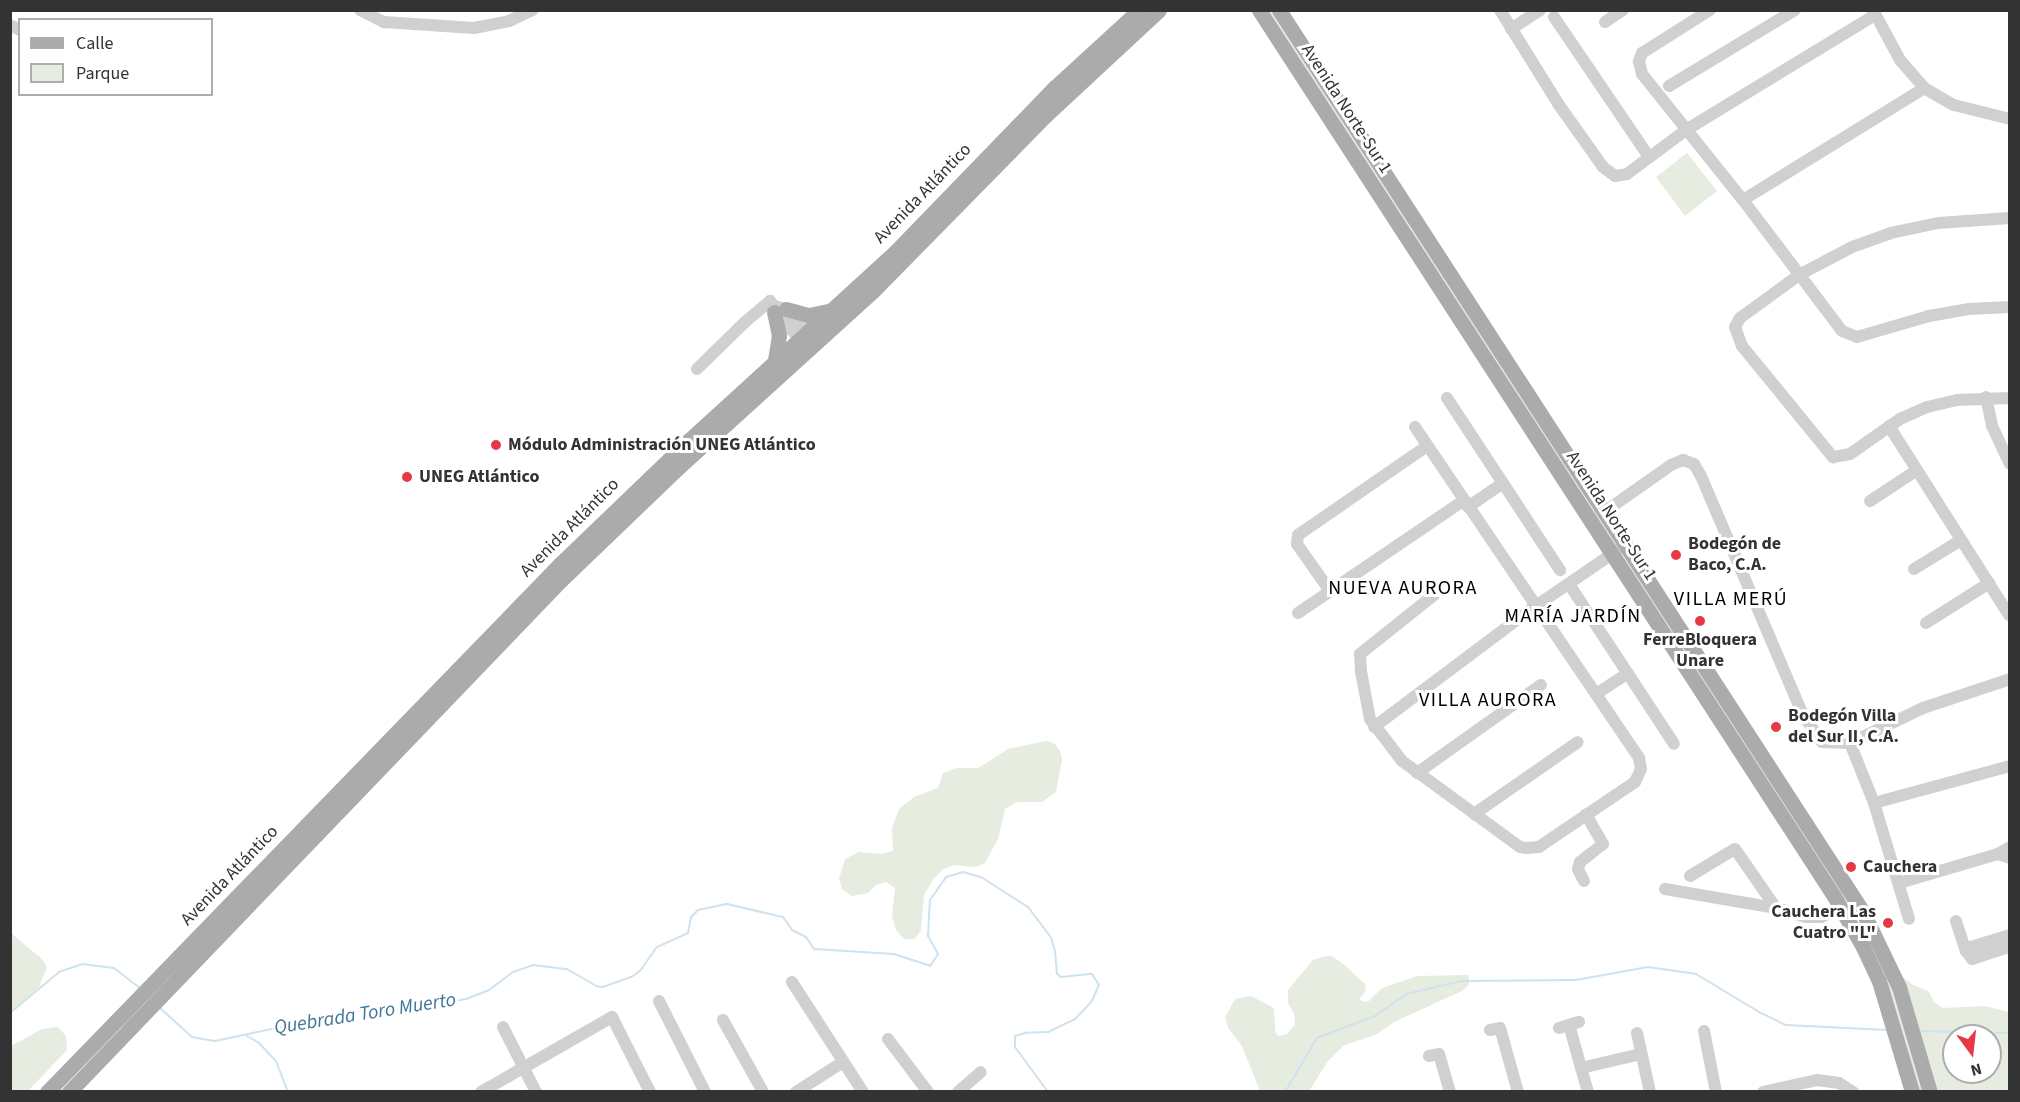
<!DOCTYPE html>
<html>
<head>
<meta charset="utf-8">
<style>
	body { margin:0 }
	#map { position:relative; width:2020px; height:1102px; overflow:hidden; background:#fff; font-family:"Source Sans 3",sans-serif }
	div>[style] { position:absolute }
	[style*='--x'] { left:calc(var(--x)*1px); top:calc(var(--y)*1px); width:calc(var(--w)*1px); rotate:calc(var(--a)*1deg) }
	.green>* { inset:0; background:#e6ecdf }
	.stream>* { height:2px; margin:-1px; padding:0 1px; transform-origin:1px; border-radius:1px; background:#cfe2ee }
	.minor>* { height:12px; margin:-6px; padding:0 6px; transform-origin:6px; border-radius:6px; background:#d0d0d0 }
	.major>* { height:15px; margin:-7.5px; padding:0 7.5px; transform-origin:7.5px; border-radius:7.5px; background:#ababab }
	.dots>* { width:16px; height:16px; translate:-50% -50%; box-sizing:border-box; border:3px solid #fff; border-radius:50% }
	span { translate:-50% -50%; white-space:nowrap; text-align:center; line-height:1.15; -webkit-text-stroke:6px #fff; paint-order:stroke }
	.street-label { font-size:18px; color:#333 }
	.poi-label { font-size:18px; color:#333; font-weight:700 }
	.left { translate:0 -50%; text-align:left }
	.right { translate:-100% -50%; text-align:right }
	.neighbourhood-label { font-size:20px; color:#000; letter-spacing:1.5px }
	.water-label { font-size:20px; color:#3f7597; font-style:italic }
	.frame { position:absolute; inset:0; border:12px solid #333; pointer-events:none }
	.legend { position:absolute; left:18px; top:18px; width:195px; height:78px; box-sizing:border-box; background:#fff; border:2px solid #adadad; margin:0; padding:8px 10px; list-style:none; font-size:18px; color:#333 }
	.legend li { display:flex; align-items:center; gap:12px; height:30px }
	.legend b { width:30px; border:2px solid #adadad }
	.north { position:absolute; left:1942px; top:1024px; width:60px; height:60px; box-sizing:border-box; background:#fff; border:2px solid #adadad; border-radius:50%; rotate:165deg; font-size:16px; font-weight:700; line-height:24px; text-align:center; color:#333 }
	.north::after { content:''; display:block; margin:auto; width:21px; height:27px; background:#e63946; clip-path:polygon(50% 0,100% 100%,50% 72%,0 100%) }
</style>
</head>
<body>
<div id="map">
	<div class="green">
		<i style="clip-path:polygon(evenodd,1259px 11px,1279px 11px,1898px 973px,1913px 985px,1928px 991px,1935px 1003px,1943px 1008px,1985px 1006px,2009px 1012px,2009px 1091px,1912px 1091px,1872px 965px,1259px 11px,1954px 1036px,1990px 1036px,1990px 1072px,1954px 1072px,1954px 1036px)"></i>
		<i style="clip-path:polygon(1687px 153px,1717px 191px,1685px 216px,1656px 177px)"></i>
		<i style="clip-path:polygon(1046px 741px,1054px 743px,1060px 751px,1062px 760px,1056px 792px,1042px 802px,1017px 802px,1005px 809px,998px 839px,985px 863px,975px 867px,955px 865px,943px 869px,934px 878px,924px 895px,921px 930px,915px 939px,904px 939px,896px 930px,892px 916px,895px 888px,886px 882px,876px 885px,868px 893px,852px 896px,842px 889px,839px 879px,845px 859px,859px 852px,881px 854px,893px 851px,892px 828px,899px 809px,914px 797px,938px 788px,943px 773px,957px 768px,978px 768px,1008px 749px)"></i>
		<i style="clip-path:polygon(11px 933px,42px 959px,47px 967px,39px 987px,11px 1013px)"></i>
		<i style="clip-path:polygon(1326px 956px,1332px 956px,1342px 963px,1365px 984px,1366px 991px,1359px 999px,1363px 1002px,1369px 1001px,1382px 988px,1417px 976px,1469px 975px,1469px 985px,1462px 991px,1394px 1022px,1377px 1034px,1343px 1046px,1328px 1061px,1309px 1091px,1260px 1091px,1242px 1046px,1228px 1028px,1225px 1017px,1235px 999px,1251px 996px,1274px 1008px,1275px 1031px,1278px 1036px,1287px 1034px,1295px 1025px,1294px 1014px,1288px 1003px,1288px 990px,1313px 960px)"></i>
		<i style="clip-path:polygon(58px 1027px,66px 1036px,67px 1050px,28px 1091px,11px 1091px,11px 1046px,42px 1029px)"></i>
	</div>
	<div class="stream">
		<i style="--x:159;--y:1007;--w:45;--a:42.3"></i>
		<i style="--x:192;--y:1037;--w:23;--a:10"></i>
		<i style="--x:215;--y:1041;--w:145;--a:-11.9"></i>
		<i style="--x:357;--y:1011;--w:47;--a:-1.2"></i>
		<i style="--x:404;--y:1010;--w:63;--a:-10.1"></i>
		<i style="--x:466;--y:999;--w:25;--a:-21"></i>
		<i style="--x:489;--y:990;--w:30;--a:-37"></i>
		<i style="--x:513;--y:972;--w:21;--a:-19"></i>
		<i style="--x:533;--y:965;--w:34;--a:7"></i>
		<i style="--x:567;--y:969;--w:34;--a:30"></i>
		<i style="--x:596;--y:986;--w:7;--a:8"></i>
		<i style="--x:603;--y:987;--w:30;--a:-20"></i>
		<i style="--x:631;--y:977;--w:11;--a:-34"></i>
		<i style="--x:640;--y:971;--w:29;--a:-55"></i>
		<i style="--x:657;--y:947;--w:34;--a:-24"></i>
		<i style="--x:688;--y:933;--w:16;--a:-79"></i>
		<i style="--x:691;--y:917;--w:10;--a:-45"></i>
		<i style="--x:698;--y:910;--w:30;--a:-12"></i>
		<i style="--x:727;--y:904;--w:57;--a:13.1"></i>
		<i style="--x:783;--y:917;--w:16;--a:55"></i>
		<i style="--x:792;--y:930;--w:16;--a:27"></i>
		<i style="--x:806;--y:937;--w:14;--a:56"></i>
		<i style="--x:814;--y:949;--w:80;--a:3.6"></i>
		<i style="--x:894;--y:954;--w:38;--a:18"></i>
		<i style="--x:930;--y:966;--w:14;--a:-56"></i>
		<i style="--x:938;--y:954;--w:21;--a:-119"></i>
		<i style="--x:928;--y:936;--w:36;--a:-87"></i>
		<i style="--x:930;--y:900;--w:28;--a:-55"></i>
		<i style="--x:946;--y:877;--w:18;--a:-16"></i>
		<i style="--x:963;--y:872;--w:19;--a:16"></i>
		<i style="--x:981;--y:877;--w:56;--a:32.6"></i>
		<i style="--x:1028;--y:907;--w:39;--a:53"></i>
		<i style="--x:1051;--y:938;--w:14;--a:73"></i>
		<i style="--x:1055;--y:951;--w:23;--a:85"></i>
		<i style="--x:1057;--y:974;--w:5;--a:37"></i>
		<i style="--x:1061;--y:977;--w:31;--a:-6"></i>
		<i style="--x:1092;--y:974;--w:13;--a:58"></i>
		<i style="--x:1099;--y:985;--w:17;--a:114"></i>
		<i style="--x:1092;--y:1001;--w:25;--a:133"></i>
		<i style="--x:1075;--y:1019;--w:30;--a:154"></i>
		<i style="--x:1048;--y:1032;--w:23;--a:178"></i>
		<i style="--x:1025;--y:1033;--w:10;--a:163"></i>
		<i style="--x:1015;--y:1036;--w:11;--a:90"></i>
		<i style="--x:1015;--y:1047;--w:56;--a:53.7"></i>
		<i style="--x:10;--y:1013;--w:64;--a:-39.9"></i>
		<i style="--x:59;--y:972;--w:24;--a:-19"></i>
		<i style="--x:82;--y:964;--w:32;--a:7"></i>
		<i style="--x:114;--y:968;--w:33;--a:38"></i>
		<i style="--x:1919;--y:1031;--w:91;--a:1.3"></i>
		<i style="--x:247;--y:1036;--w:14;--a:30"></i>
		<i style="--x:259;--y:1043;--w:25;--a:47"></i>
		<i style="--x:276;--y:1061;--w:33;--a:69"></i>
		<i style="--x:1285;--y:1092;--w:63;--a:-59.3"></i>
		<i style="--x:1317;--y:1038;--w:62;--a:-20.8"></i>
		<i style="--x:1375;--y:1016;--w:38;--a:-35"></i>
		<i style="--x:1406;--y:994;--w:57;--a:-13.1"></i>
		<i style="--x:1462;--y:981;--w:114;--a:-0.5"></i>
		<i style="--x:1576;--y:980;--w:73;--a:-10.2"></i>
		<i style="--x:1648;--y:967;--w:49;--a:8.3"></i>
		<i style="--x:1696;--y:974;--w:74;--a:31.1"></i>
		<i style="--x:1759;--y:1012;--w:30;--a:26"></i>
		<i style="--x:1786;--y:1025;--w:101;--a:2.8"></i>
	</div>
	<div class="minor">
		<i style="--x:360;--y:10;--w:27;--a:27"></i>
		<i style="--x:384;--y:22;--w:90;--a:3.8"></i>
		<i style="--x:474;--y:28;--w:36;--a:-11"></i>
		<i style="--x:509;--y:21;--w:26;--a:-25"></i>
		<i style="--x:1500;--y:10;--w:112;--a:58.2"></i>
		<i style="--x:1559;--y:105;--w:76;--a:54.6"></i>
		<i style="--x:1603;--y:167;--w:15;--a:37"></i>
		<i style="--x:1615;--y:176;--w:12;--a:-9"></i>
		<i style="--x:1627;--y:174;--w:74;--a:-36.7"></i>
		<i style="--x:1686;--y:130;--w:221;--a:-31.3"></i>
		<i style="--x:1710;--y:10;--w:80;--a:147.7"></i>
		<i style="--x:1642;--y:53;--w:9;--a:111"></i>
		<i style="--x:1639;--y:61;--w:13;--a:77"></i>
		<i style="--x:1642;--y:74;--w:161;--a:51.3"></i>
		<i style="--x:1743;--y:200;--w:164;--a:52.9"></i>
		<i style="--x:1842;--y:331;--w:16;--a:22"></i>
		<i style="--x:1857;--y:337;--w:75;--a:-16.3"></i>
		<i style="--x:1929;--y:316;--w:41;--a:-9.9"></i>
		<i style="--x:1969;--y:309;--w:41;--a:-2.8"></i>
		<i style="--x:1873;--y:10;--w:57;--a:61.6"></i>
		<i style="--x:1900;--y:60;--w:37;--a:49"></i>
		<i style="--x:1924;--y:88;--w:34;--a:30"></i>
		<i style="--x:1954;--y:105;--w:58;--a:14"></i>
		<i style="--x:1554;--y:17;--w:169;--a:55.8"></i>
		<i style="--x:1605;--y:22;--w:22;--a:-34"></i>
		<i style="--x:10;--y:25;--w:11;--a:27"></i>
		<i style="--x:1511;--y:29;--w:35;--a:-33"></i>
		<i style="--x:1669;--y:86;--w:147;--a:-31.1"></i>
		<i style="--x:1743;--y:200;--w:213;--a:-31.7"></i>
		<i style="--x:2010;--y:218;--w:72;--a:176"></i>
		<i style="--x:1938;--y:223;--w:48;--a:168"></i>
		<i style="--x:1891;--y:233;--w:41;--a:160.3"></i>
		<i style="--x:1852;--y:247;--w:60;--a:152.2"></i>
		<i style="--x:1799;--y:275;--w:73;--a:143.9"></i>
		<i style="--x:1740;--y:318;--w:10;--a:119"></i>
		<i style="--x:1735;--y:327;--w:20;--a:70"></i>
		<i style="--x:1742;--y:346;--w:144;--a:50.7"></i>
		<i style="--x:1833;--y:457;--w:17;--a:-10"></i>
		<i style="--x:1850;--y:454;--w:61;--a:-35"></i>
		<i style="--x:1900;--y:419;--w:30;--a:-24"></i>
		<i style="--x:1927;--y:407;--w:31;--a:-13"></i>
		<i style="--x:1957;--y:400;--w:53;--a:-2.2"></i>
		<i style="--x:774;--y:310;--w:45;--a:48.6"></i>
		<i style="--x:697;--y:369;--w:67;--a:-44.4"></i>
		<i style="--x:745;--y:322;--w:33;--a:-40"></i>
		<i style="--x:770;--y:301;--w:6;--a:51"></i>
		<i style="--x:774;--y:306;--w:12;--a:14"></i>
		<i style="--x:786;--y:309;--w:38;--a:47"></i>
		<i style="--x:1986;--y:397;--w:30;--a:78"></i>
		<i style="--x:1992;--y:426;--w:42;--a:64.7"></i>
		<i style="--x:1447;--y:398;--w:206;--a:56.7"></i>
		<i style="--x:1889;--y:426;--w:224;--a:57.6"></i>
		<i style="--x:1415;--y:427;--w:400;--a:55.9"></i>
		<i style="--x:1639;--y:758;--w:11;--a:80"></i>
		<i style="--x:1641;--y:769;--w:14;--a:115"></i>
		<i style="--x:1635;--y:782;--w:116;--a:145.9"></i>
		<i style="--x:1539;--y:847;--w:13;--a:176"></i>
		<i style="--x:1526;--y:848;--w:6;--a:-171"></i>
		<i style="--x:1520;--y:847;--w:146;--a:-143.9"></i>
		<i style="--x:1402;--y:761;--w:53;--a:-127.3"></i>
		<i style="--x:1370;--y:719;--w:48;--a:-100.8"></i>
		<i style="--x:1361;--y:672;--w:18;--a:-93"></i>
		<i style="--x:1360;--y:654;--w:95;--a:-38.6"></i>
		<i style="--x:1870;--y:501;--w:56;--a:-33.4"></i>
		<i style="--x:1468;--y:507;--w:42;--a:-34.4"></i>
		<i style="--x:1603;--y:513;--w:83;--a:-35.2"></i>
		<i style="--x:1671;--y:465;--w:13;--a:-23"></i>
		<i style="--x:1683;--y:460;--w:12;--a:20"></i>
		<i style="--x:1694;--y:464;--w:14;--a:60"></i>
		<i style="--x:1701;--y:476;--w:260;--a:66.9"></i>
		<i style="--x:1803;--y:715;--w:33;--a:55"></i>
		<i style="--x:1822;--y:742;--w:28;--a:2"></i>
		<i style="--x:1850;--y:743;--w:81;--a:-25.6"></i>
		<i style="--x:1923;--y:708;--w:92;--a:-18.4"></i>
		<i style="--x:1914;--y:569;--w:55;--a:-31.7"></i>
		<i style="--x:1569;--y:584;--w:191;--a:56.7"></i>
		<i style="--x:1330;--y:591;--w:57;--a:-125.1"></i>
		<i style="--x:1297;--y:544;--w:9;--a:-84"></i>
		<i style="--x:1298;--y:535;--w:157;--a:-34.6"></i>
		<i style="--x:1298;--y:613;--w:201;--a:-34.2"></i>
		<i style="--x:1926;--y:623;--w:75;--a:-32.4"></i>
		<i style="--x:1596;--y:694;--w:38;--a:-33"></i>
		<i style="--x:1374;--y:727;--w:191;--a:-36.9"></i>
		<i style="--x:1527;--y:612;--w:110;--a:-34.3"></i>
		<i style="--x:1850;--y:743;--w:65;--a:68.2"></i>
		<i style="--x:1874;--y:803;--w:121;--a:73.2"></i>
		<i style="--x:1417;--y:773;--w:152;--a:-35.4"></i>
		<i style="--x:1874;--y:803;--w:141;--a:-15.2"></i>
		<i style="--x:1474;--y:814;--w:126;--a:-34.7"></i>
		<i style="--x:1998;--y:854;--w:13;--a:18"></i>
		<i style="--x:1690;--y:876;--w:52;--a:-31"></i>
		<i style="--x:1735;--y:849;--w:72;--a:55.2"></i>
		<i style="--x:1584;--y:881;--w:13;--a:-117"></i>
		<i style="--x:1578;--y:869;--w:7;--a:-74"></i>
		<i style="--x:1580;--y:862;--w:29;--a:-38"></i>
		<i style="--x:1603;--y:844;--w:34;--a:-120"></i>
		<i style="--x:1899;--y:883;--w:103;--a:-16.3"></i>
		<i style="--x:1998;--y:854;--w:14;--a:-30"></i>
		<i style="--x:1665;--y:889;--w:113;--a:9.7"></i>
		<i style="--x:1776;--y:908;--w:31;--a:17"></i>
		<i style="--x:1806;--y:917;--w:15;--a:0"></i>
		<i style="--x:1821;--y:917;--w:22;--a:-24"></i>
		<i style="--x:1956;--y:921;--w:32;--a:72"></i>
		<i style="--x:2010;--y:935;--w:41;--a:162.9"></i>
		<i style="--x:1971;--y:947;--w:6;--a:141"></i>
		<i style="--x:1966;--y:951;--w:10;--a:53"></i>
		<i style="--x:1972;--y:959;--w:40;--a:-18"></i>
		<i style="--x:792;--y:982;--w:131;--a:57.2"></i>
		<i style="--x:659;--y:1001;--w:102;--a:63.2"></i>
		<i style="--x:723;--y:1020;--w:82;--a:60.9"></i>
		<i style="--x:1569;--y:1025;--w:70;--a:74.2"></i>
		<i style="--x:503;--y:1027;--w:73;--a:63.1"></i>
		<i style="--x:1559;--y:1028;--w:21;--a:-17"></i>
		<i style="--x:1490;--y:1030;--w:10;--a:-11"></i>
		<i style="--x:1500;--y:1028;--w:66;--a:74.3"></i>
		<i style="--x:1704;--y:1031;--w:62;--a:78.9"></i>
		<i style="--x:1637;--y:1033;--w:60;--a:77.6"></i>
		<i style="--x:888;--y:1039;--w:66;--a:53"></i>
		<i style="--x:1429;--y:1056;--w:10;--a:-11"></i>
		<i style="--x:1439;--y:1054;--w:40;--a:74"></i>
		<i style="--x:1581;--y:1068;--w:62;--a:-13.1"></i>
		<i style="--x:481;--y:1092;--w:151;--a:-29.8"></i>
		<i style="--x:612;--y:1017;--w:84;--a:63.1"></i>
		<i style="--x:796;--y:1092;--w:56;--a:-32.6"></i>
		<i style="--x:958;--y:1092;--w:30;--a:-41"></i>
		<i style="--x:1763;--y:1092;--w:55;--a:-12.5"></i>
		<i style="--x:1817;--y:1080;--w:22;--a:8"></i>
		<i style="--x:1839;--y:1083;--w:17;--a:33"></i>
	</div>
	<div class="major">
		<i style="--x:1259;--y:10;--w:1056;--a:57.02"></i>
		<i style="--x:1834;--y:896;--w:59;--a:60.4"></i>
		<i style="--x:1863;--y:947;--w:38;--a:65"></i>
		<i style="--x:1879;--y:981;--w:116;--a:73.4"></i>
		<i style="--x:1279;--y:10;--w:1075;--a:57.08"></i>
		<i style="--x:1863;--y:912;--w:83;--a:64.4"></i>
		<i style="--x:1899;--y:987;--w:109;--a:73.6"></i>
		<i style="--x:786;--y:309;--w:24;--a:15"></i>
		<i style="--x:809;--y:315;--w:25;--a:-12"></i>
		<i style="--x:774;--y:312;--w:24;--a:78"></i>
		<i style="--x:779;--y:335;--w:26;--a:99"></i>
		<i style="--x:47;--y:1092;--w:736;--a:-45.83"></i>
		<i style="--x:560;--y:564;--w:178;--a:-43.9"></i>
		<i style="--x:688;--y:441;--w:280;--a:-42.4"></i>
		<i style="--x:895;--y:252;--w:230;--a:-45.9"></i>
		<i style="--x:1055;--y:87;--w:114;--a:-42.5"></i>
		<i style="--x:69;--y:1092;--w:710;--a:-46.14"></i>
		<i style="--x:561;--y:580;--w:165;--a:-43.8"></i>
		<i style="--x:680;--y:466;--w:261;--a:-42.2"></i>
		<i style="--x:873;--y:291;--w:247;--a:-45.5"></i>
		<i style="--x:1046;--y:115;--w:154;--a:-42.9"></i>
	</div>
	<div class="dots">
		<i style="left:496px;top:445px;background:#e63946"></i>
		<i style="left:407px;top:477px;background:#e63946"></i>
		<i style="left:1676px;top:555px;background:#e63946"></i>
		<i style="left:1700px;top:621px;background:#e63946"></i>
		<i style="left:1776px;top:727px;background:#e63946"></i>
		<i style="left:1851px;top:867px;background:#e63946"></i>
		<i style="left:1888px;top:923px;background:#e63946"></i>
	</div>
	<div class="street-label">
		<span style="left:1346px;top:109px;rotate:57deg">Avenida Norte-Sur 1</span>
		<span style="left:923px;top:194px;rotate:-46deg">Avenida Atlántico</span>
		<span style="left:1611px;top:516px;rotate:57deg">Avenida Norte-Sur 1</span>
		<span style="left:570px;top:528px;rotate:-45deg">Avenida Atlántico</span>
		<span style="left:230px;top:876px;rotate:-46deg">Avenida Atlántico</span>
	</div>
	<div class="poi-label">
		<span class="left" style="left:508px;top:445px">Módulo Administración UNEG Atlántico</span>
		<span class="left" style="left:419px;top:477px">UNEG Atlántico</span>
		<span class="left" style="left:1688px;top:555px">Bodegón de<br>Baco, C.A.</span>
		<span style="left:1700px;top:651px">FerreBloquera<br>Unare</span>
		<span class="left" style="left:1788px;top:727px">Bodegón Villa<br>del Sur II, C.A.</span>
		<span class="left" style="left:1863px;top:867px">Cauchera</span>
		<span class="right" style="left:1876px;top:923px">Cauchera Las<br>Cuatro "L"</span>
	</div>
	<div class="neighbourhood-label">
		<span style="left:1403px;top:588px">NUEVA AURORA</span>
		<span style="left:1731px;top:599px">VILLA MERÚ</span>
		<span style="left:1573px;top:616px">MARÍA JARDÍN</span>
		<span style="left:1488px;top:700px">VILLA AURORA</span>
	</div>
	<div class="water-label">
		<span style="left:365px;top:1014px;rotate:-9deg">Quebrada Toro Muerto</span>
	</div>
	<div class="frame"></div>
	<ul class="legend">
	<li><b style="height:8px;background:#ababab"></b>Calle</li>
	<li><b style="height:16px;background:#e6ecdf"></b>Parque</li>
	</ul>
	<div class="north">N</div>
</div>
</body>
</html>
